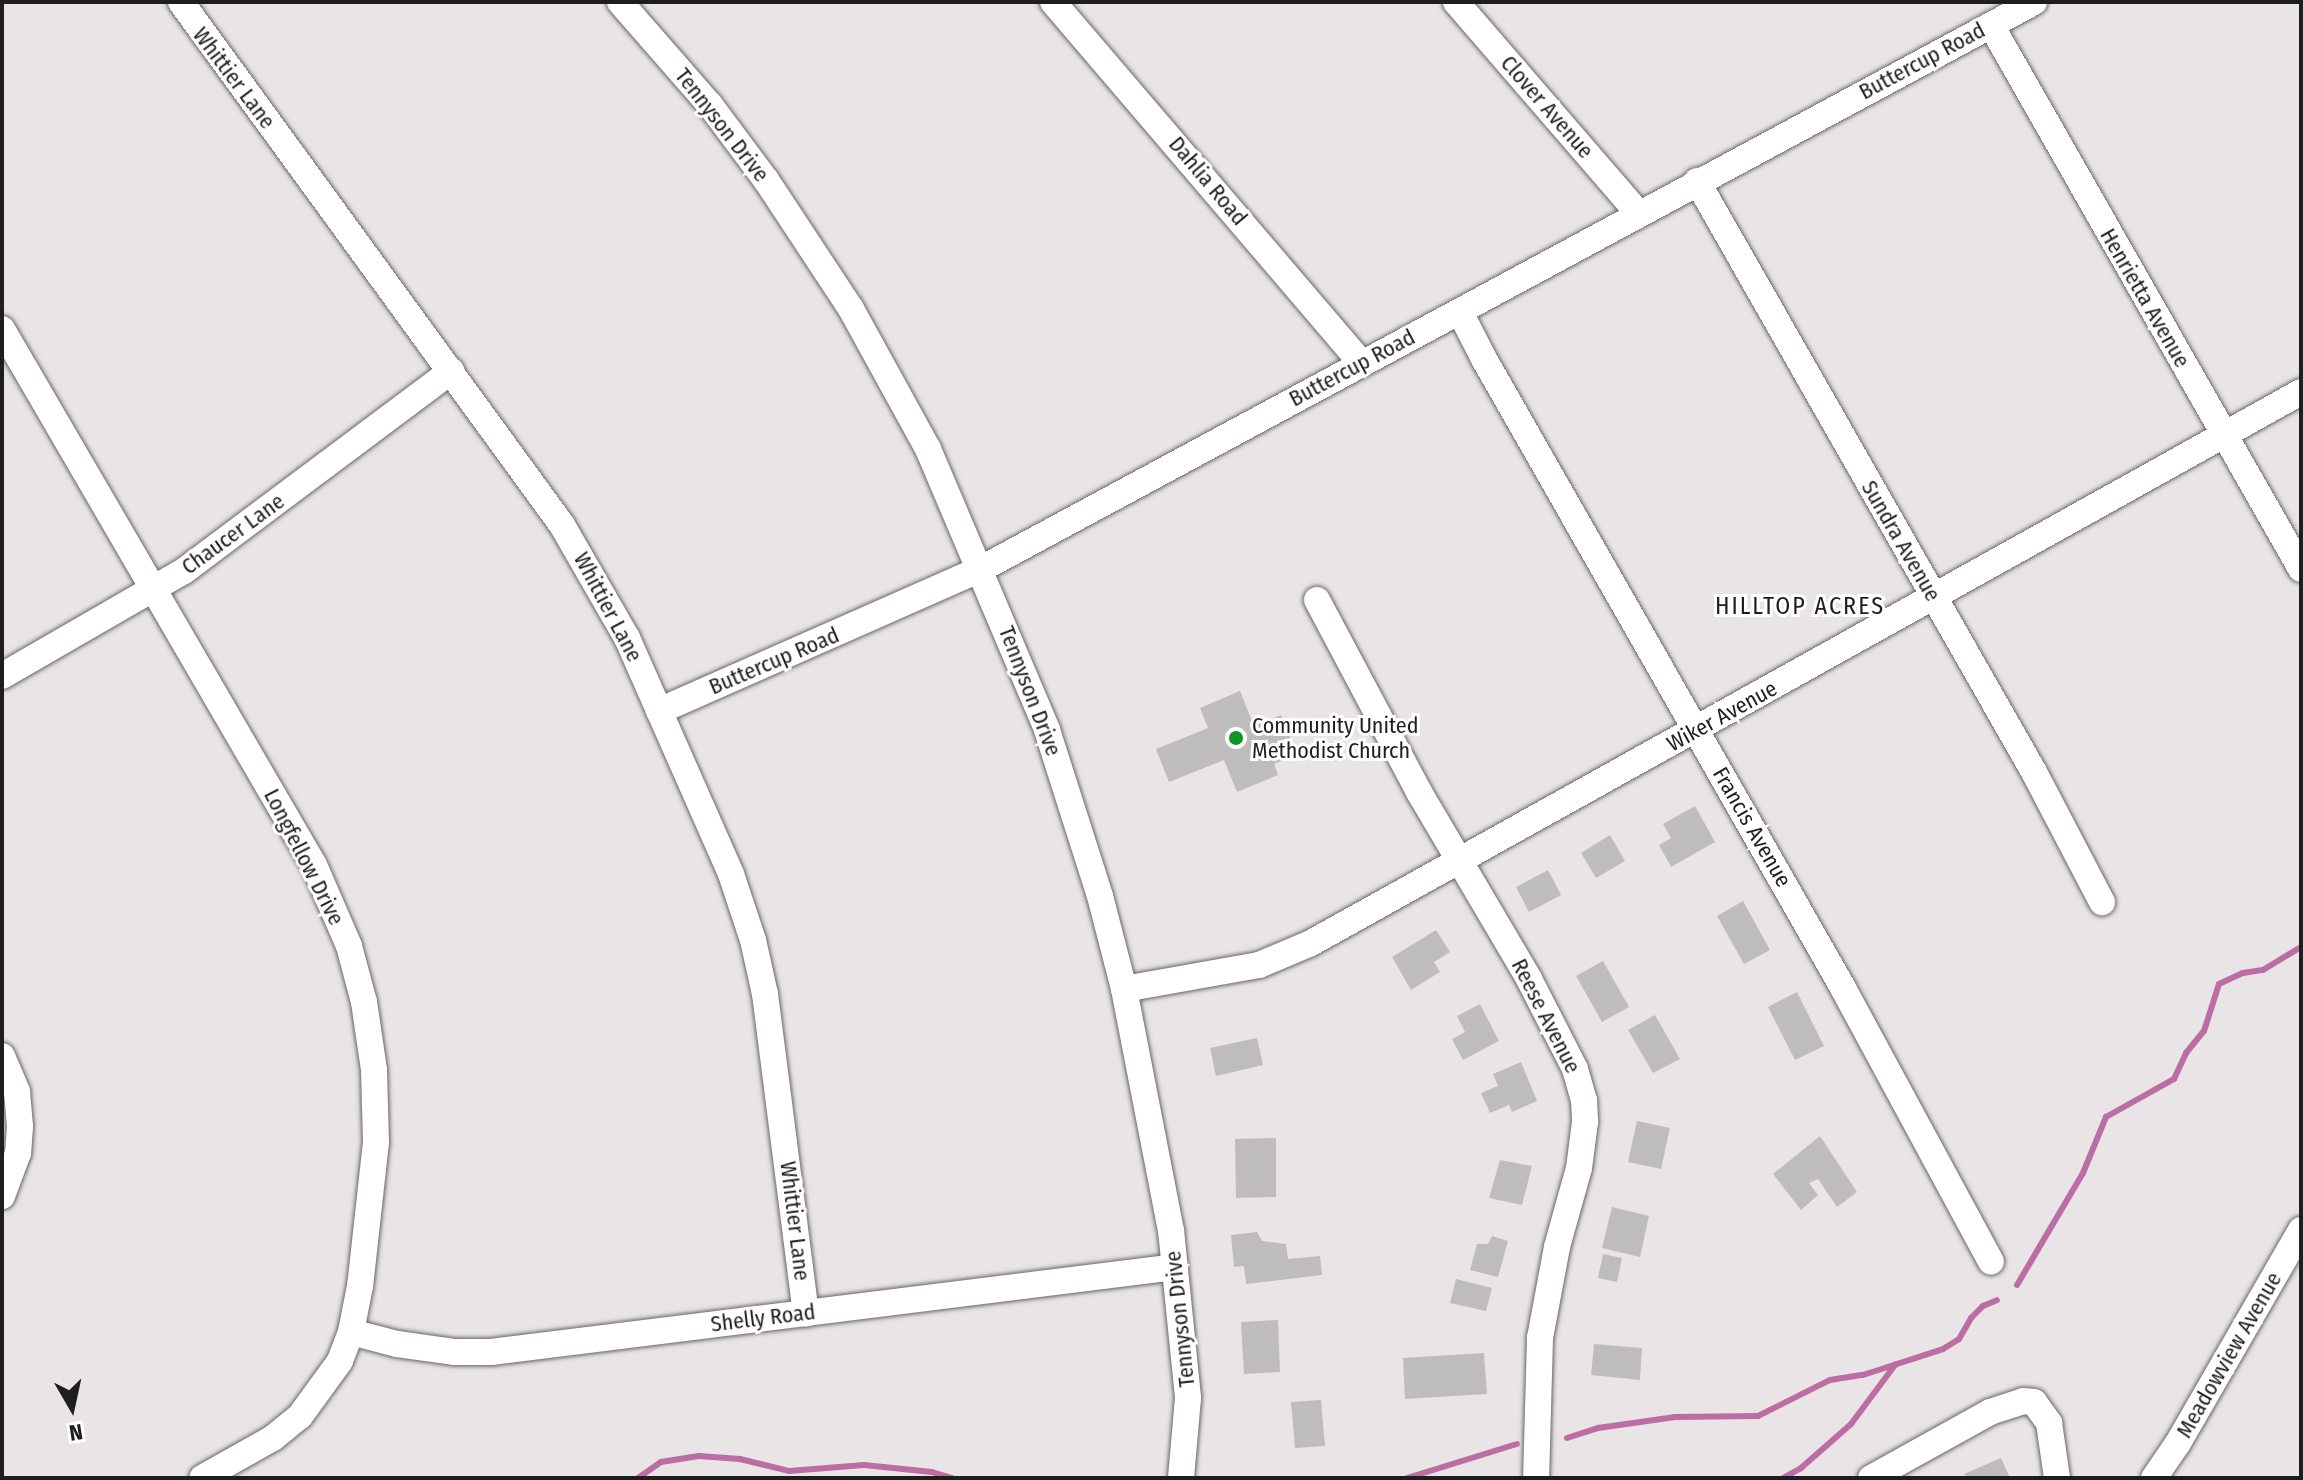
<!DOCTYPE html>
<html>
<head>
<meta charset="utf-8">
<style>
	body { margin:0 }
	#map { position:relative; width:2303px; height:1480px; overflow:hidden; background:#e9e5e7; font-family:"Fira Sans Condensed",sans-serif }
	div>[style] { position:absolute }
	[style*='--x'] { left:calc(var(--x)*1px); top:calc(var(--y)*1px); width:calc(var(--w)*1px); rotate:calc(var(--a)*1deg) }
	.stream>* { height:6px; margin:-3px; padding:0 3px; transform-origin:3px; border-radius:3px; background:#bc6da4 }
	.building>* { inset:0; background:#bfbcbe }
	.roads { filter:drop-shadow(0 0 2px #696668) drop-shadow(0 0 2px #696668) }
	.minor>* { height:26px; margin:-13px; padding:0 13px; transform-origin:13px; border-radius:13px; background:#fff }
	.dots>* { width:22px; height:22px; translate:-50% -50%; box-sizing:border-box; border:4px solid #fff; border-radius:50% }
	span { translate:-50% -50%; white-space:nowrap; text-align:center; line-height:1.15; -webkit-text-stroke:6px #fff; paint-order:stroke }
	.street-label { font-size:22px; color:#1f1e1f }
	.poi-label { font-size:22px; color:#1f1e1f }
	.left { translate:0 -50%; text-align:left }
	.neighbourhood-label { font-size:24px; color:#1f1e1f; letter-spacing:2px }
	.frame { position:absolute; inset:0; border:4px solid #1f1e1f; pointer-events:none }
	.north { position:absolute; left:32px; top:1368px; width:80px; height:80px; -webkit-text-stroke:6px #fff; paint-order:stroke; rotate:171deg; font-size:22px; font-weight:700; line-height:32px; text-align:center; color:#1f1e1f }
	.north::after { content:''; display:block; margin:auto; width:28px; height:36px; background:#1f1e1f; clip-path:polygon(50% 0,100% 100%,50% 72%,0 100%) }
</style>
</head>
<body>
<div id="map">
	<div class="stream">
		<i style="--x:2017;--y:1285;--w:130;--a:-59.5"></i>
		<i style="--x:2083;--y:1173;--w:61;--a:-67.7"></i>
		<i style="--x:2106;--y:1117;--w:78;--a:-29.2"></i>
		<i style="--x:2174;--y:1079;--w:29;--a:-65"></i>
		<i style="--x:2186;--y:1053;--w:28;--a:-51"></i>
		<i style="--x:2204;--y:1031;--w:49;--a:-72.3"></i>
		<i style="--x:2219;--y:984;--w:26;--a:-25"></i>
		<i style="--x:2243;--y:973;--w:20;--a:-9"></i>
		<i style="--x:2263;--y:970;--w:44;--a:-31.2"></i>
		<i style="--x:1567;--y:1438;--w:33;--a:-18"></i>
		<i style="--x:1598;--y:1428;--w:78;--a:-8.1"></i>
		<i style="--x:1675;--y:1417;--w:83;--a:-0.7"></i>
		<i style="--x:1758;--y:1416;--w:80;--a:-26.6"></i>
		<i style="--x:1830;--y:1380;--w:33;--a:-9"></i>
		<i style="--x:1863;--y:1375;--w:84;--a:-18"></i>
		<i style="--x:1943;--y:1349;--w:19;--a:-32"></i>
		<i style="--x:1959;--y:1339;--w:24;--a:-60"></i>
		<i style="--x:1971;--y:1318;--w:17;--a:-45"></i>
		<i style="--x:1983;--y:1306;--w:15;--a:-23"></i>
		<i style="--x:638;--y:1478;--w:28;--a:-35"></i>
		<i style="--x:661;--y:1462;--w:38;--a:-9"></i>
		<i style="--x:699;--y:1456;--w:41;--a:4.2"></i>
		<i style="--x:740;--y:1459;--w:50;--a:13.8"></i>
		<i style="--x:789;--y:1471;--w:75;--a:-4.6"></i>
		<i style="--x:864;--y:1465;--w:68;--a:5.9"></i>
		<i style="--x:932;--y:1472;--w:21;--a:17"></i>
		<i style="--x:1407;--y:1478;--w:115;--a:-17.2"></i>
		<i style="--x:1783;--y:1478;--w:21;--a:-29"></i>
		<i style="--x:1801;--y:1468;--w:67;--a:-41.3"></i>
		<i style="--x:1851;--y:1424;--w:74;--a:-53.3"></i>
	</div>
	<div class="building">
		<i style="clip-path:polygon(1240px 691px,1254px 726px,1281px 715px,1297px 754px,1274px 764px,1278px 775px,1237px 792px,1224px 760px,1169px 782px,1156px 749px,1208px 728px,1200px 708px)"></i>
		<i style="clip-path:polygon(1695px 806px,1715px 842px,1671px 867px,1659px 845px,1671px 838px,1663px 824px)"></i>
		<i style="clip-path:polygon(1610px 835px,1625px 861px,1596px 878px,1581px 853px)"></i>
		<i style="clip-path:polygon(1548px 870px,1561px 895px,1529px 912px,1516px 887px)"></i>
		<i style="clip-path:polygon(1743px 901px,1770px 950px,1744px 964px,1717px 916px)"></i>
		<i style="clip-path:polygon(1436px 930px,1450px 952px,1434px 962px,1440px 972px,1411px 990px,1392px 957px)"></i>
		<i style="clip-path:polygon(1603px 961px,1629px 1007px,1602px 1022px,1576px 976px)"></i>
		<i style="clip-path:polygon(1797px 992px,1824px 1046px,1795px 1060px,1768px 1007px)"></i>
		<i style="clip-path:polygon(1480px 1004px,1499px 1041px,1463px 1060px,1452px 1039px,1465px 1032px,1457px 1016px)"></i>
		<i style="clip-path:polygon(1655px 1015px,1680px 1059px,1653px 1073px,1628px 1030px)"></i>
		<i style="clip-path:polygon(1257px 1038px,1263px 1065px,1216px 1076px,1210px 1048px)"></i>
		<i style="clip-path:polygon(1521px 1062px,1537px 1101px,1512px 1112px,1509px 1105px,1490px 1113px,1481px 1093px,1498px 1086px,1493px 1074px)"></i>
		<i style="clip-path:polygon(1637px 1121px,1670px 1128px,1661px 1169px,1628px 1162px)"></i>
		<i style="clip-path:polygon(1820px 1136px,1857px 1192px,1837px 1207px,1818px 1179px,1809px 1183px,1818px 1195px,1801px 1210px,1773px 1174px)"></i>
		<i style="clip-path:polygon(1276px 1138px,1276px 1197px,1236px 1198px,1235px 1139px)"></i>
		<i style="clip-path:polygon(1500px 1160px,1532px 1166px,1522px 1205px,1489px 1198px)"></i>
		<i style="clip-path:polygon(1612px 1207px,1649px 1216px,1640px 1257px,1602px 1248px)"></i>
		<i style="clip-path:polygon(1257px 1232px,1262px 1241px,1286px 1244px,1288px 1259px,1320px 1256px,1322px 1275px,1246px 1284px,1244px 1266px,1234px 1267px,1231px 1235px)"></i>
		<i style="clip-path:polygon(1492px 1236px,1508px 1241px,1498px 1277px,1470px 1270px,1477px 1244px,1488px 1244px)"></i>
		<i style="clip-path:polygon(1603px 1254px,1622px 1258px,1617px 1282px,1598px 1278px)"></i>
		<i style="clip-path:polygon(1456px 1279px,1492px 1288px,1486px 1311px,1450px 1303px)"></i>
		<i style="clip-path:polygon(1278px 1320px,1280px 1372px,1244px 1374px,1241px 1322px)"></i>
		<i style="clip-path:polygon(1594px 1344px,1642px 1348px,1640px 1380px,1591px 1375px)"></i>
		<i style="clip-path:polygon(1484px 1353px,1487px 1394px,1405px 1399px,1403px 1358px)"></i>
		<i style="clip-path:polygon(1321px 1400px,1325px 1446px,1295px 1448px,1291px 1402px)"></i>
		<i style="clip-path:polygon(2001px 1458px,2010px 1478px,1966px 1478px,1964px 1474px)"></i>
	</div>
	<div class="roads">
		<div class="minor">
			<i style="--x:181;--y:2;--w:647;--a:53.93"></i>
			<i style="--x:562;--y:525;--w:130;--a:60.1"></i>
			<i style="--x:627;--y:638;--w:258;--a:66.2"></i>
			<i style="--x:731;--y:874;--w:70;--a:71.6"></i>
			<i style="--x:753;--y:940;--w:55;--a:77.5"></i>
			<i style="--x:765;--y:994;--w:322;--a:82.7"></i>
			<i style="--x:620;--y:2;--w:137;--a:48.9"></i>
			<i style="--x:710;--y:105;--w:94;--a:53.3"></i>
			<i style="--x:766;--y:180;--w:154;--a:56.6"></i>
			<i style="--x:851;--y:309;--w:160;--a:61.2"></i>
			<i style="--x:928;--y:449;--w:305;--a:67"></i>
			<i style="--x:1047;--y:730;--w:174;--a:72.3"></i>
			<i style="--x:1100;--y:896;--w:96;--a:75.5"></i>
			<i style="--x:1124;--y:989;--w:246;--a:79"></i>
			<i style="--x:1171;--y:1230;--w:169;--a:84.2"></i>
			<i style="--x:1188;--y:1398;--w:80;--a:95"></i>
			<i style="--x:1053;--y:2;--w:474;--a:49.5"></i>
			<i style="--x:1456;--y:2;--w:279;--a:49.2"></i>
			<i style="--x:1991;--y:25;--w:626;--a:60.32"></i>
			<i style="--x:1697;--y:181;--w:680;--a:60.31"></i>
			<i style="--x:2034;--y:772;--w:147;--a:62.4"></i>
			<i style="--x:1460;--y:312;--w:53;--a:62.9"></i>
			<i style="--x:1484;--y:359;--w:724;--a:60.28"></i>
			<i style="--x:1843;--y:988;--w:311;--a:61.6"></i>
			<i style="--x:2;--y:329;--w:620;--a:59.8"></i>
			<i style="--x:314;--y:865;--w:88;--a:66.6"></i>
			<i style="--x:349;--y:946;--w:58;--a:75"></i>
			<i style="--x:364;--y:1002;--w:69;--a:81.6"></i>
			<i style="--x:374;--y:1070;--w:72;--a:88.4"></i>
			<i style="--x:376;--y:1142;--w:145;--a:96.3"></i>
			<i style="--x:360;--y:1286;--w:47;--a:101.1"></i>
			<i style="--x:351;--y:1332;--w:31;--a:111"></i>
			<i style="--x:340;--y:1361;--w:68;--a:126"></i>
			<i style="--x:300;--y:1416;--w:35;--a:141"></i>
			<i style="--x:273;--y:1438;--w:81;--a:150.6"></i>
			<i style="--x:1317;--y:600;--w:217;--a:62"></i>
			<i style="--x:1419;--y:792;--w:217;--a:59.5"></i>
			<i style="--x:1529;--y:979;--w:101;--a:62.9"></i>
			<i style="--x:1575;--y:1069;--w:32;--a:74"></i>
			<i style="--x:1584;--y:1100;--w:22;--a:87"></i>
			<i style="--x:1585;--y:1122;--w:46;--a:97.4"></i>
			<i style="--x:1579;--y:1168;--w:82;--a:105.6"></i>
			<i style="--x:1557;--y:1247;--w:93;--a:100.6"></i>
			<i style="--x:1540;--y:1338;--w:140;--a:91.6"></i>
			<i style="--x:2;--y:676;--w:210;--a:-30"></i>
			<i style="--x:184;--y:571;--w:334;--a:-36.8"></i>
			<i style="--x:659;--y:711;--w:352;--a:-23.8"></i>
			<i style="--x:981;--y:569;--w:1196;--a:-28.3"></i>
			<i style="--x:1124;--y:989;--w:137;--a:-10.1"></i>
			<i style="--x:1259;--y:965;--w:56;--a:-22.9"></i>
			<i style="--x:1311;--y:943;--w:1133;--a:-29.1"></i>
			<i style="--x:2;--y:1056;--w:39;--a:67"></i>
			<i style="--x:17;--y:1092;--w:34;--a:85"></i>
			<i style="--x:20;--y:1126;--w:27;--a:94"></i>
			<i style="--x:18;--y:1153;--w:46;--a:110.4"></i>
			<i style="--x:351;--y:1332;--w:48;--a:14.6"></i>
			<i style="--x:397;--y:1344;--w:59;--a:7.9"></i>
			<i style="--x:455;--y:1352;--w:36;--a:0"></i>
			<i style="--x:491;--y:1352;--w:689;--a:-7.08"></i>
			<i style="--x:1871;--y:1478;--w:136;--a:-29"></i>
			<i style="--x:1990;--y:1412;--w:35;--a:-18"></i>
			<i style="--x:2023;--y:1401;--w:11;--a:5"></i>
			<i style="--x:2034;--y:1402;--w:26;--a:54"></i>
			<i style="--x:2049;--y:1423;--w:56;--a:81.7"></i>
			<i style="--x:2154;--y:1478;--w:42;--a:-55.6"></i>
			<i style="--x:2178;--y:1443;--w:246;--a:-60"></i>
		</div>
	</div>
	<div class="dots">
		<i style="left:1236px;top:738px;background:#109426"></i>
	</div>
	<div class="street-label">
		<span style="left:1922px;top:61px;rotate:-28deg">Buttercup Road</span>
		<span style="left:234px;top:78px;rotate:53deg">Whittier Lane</span>
		<span style="left:1547px;top:107px;rotate:49deg">Clover Avenue</span>
		<span style="left:722px;top:125px;rotate:52deg">Tennyson Drive</span>
		<span style="left:1208px;top:181px;rotate:50deg">Dahlia Road</span>
		<span style="left:2145px;top:298px;rotate:60deg">Henrietta Avenue</span>
		<span style="left:1352px;top:368px;rotate:-28deg">Buttercup Road</span>
		<span style="left:233px;top:534px;rotate:-36deg">Chaucer Lane</span>
		<span style="left:1901px;top:541px;rotate:60deg">Sundra Avenue</span>
		<span style="left:608px;top:607px;rotate:62deg">Whittier Lane</span>
		<span style="left:774px;top:661px;rotate:-23deg">Buttercup Road</span>
		<span style="left:1030px;top:691px;rotate:69deg">Tennyson Drive</span>
		<span style="left:1722px;top:716px;rotate:-29deg">Wiker Avenue</span>
		<span style="left:1752px;top:827px;rotate:60deg">Francis Avenue</span>
		<span style="left:304px;top:857px;rotate:63deg">Longfellow Drive</span>
		<span style="left:1546px;top:1016px;rotate:63deg">Reese Avenue</span>
		<span style="left:795px;top:1221px;rotate:83deg">Whittier Lane</span>
		<span style="left:763px;top:1318px;rotate:-7deg">Shelly Road</span>
		<span style="left:1180px;top:1319px;rotate:-96deg">Tennyson Drive</span>
		<span style="left:2229px;top:1355px;rotate:-60deg">Meadowview Avenue</span>
	</div>
	<div class="poi-label">
		<span class="left" style="left:1252px;top:738px">Community United<br>Methodist Church</span>
	</div>
	<div class="neighbourhood-label">
		<span style="left:1800px;top:607px">HILLTOP ACRES</span>
	</div>
	<div class="frame"></div>
	<div class="north">N</div>
</div>
</body>
</html>
